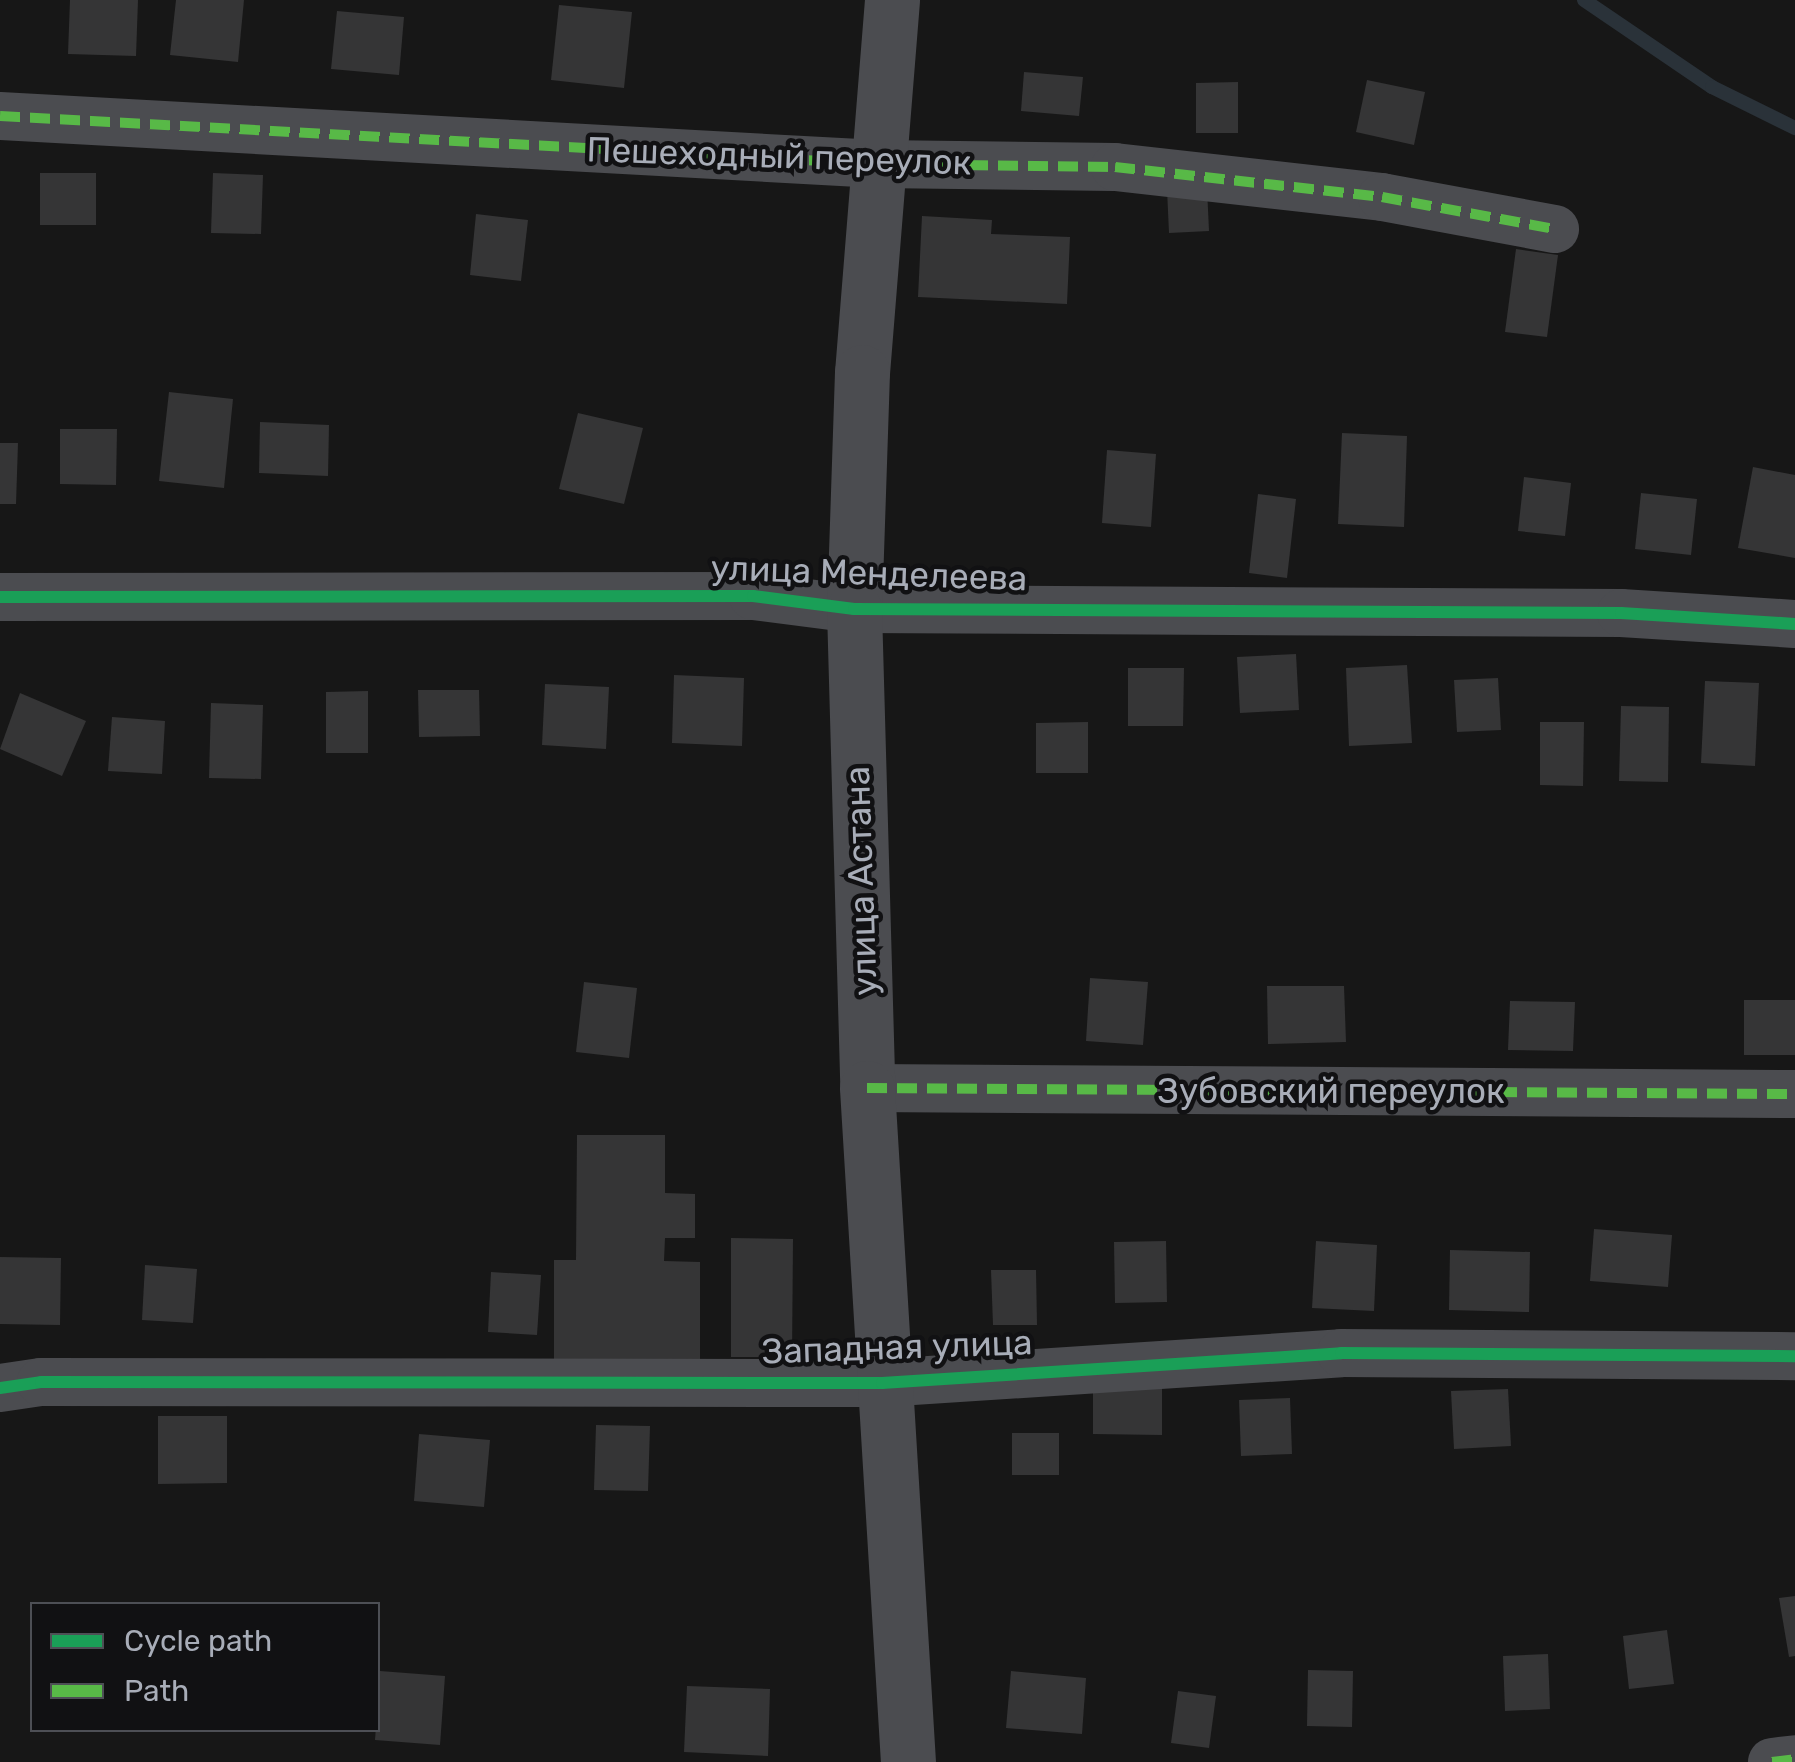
<!DOCTYPE html>
<html>
<head>
<meta charset="utf-8">
<style>
	body { margin:0 }
	#map { position:relative; width:1795px; height:1762px; overflow:hidden; background:#171717; font-family:Rubik,sans-serif }
	div>[style] { position:absolute }
	[style*='--x'] { left:calc(var(--x)*1px); top:calc(var(--y)*1px); width:calc(var(--w)*1px); rotate:calc(var(--a)*1deg) }
	.stream>* { height:14px; margin:-7px; padding:0 7px; transform-origin:7px; border-radius:7px; background:#2a3239 }
	.building>* { inset:0; background:#353536 }
	.minor>* { height:48px; margin:-24px; padding:0 24px; transform-origin:24px; border-radius:24px; background:#4b4c50 }
	.tertiary>* { height:55px; margin:-27.5px; padding:0 27.5px; transform-origin:27.5px; border-radius:27.5px; background:#4b4c50 }
	.quiet>* { height:10px; margin-top:-5px; transform-origin:0; background:repeating-linear-gradient(90deg,#58b947 0 20px,transparent 0 30px) }
	.cycleway>* { height:12px; margin:-6px; padding:0 6px; transform-origin:6px; border-radius:6px; background:#1a9f57 }
	span { translate:-50% -50%; white-space:nowrap; text-align:center; line-height:1.15; -webkit-text-stroke:9px #111113; paint-order:stroke }
	.street-label { font-size:35px; color:#a8adb8 }
	.legend { position:absolute; left:30px; top:1602px; width:350px; height:130px; box-sizing:border-box; background:#111113; border:2px solid #4d4f55; margin:0; padding:12px 18px; list-style:none; font-size:30px; color:#a8adb8 }
	.legend li { display:flex; align-items:center; gap:20px; height:50px }
	.legend b { width:50px; border:2px solid #4d4f55 }
</style>
</head>
<body>
<div id="map">
	<div class="stream">
		<i style="--x:1584;--y:0;--w:155;--a:34.2"></i>
		<i style="--x:1712;--y:87;--w:93;--a:26.3"></i>
	</div>
	<div class="building">
		<i style="clip-path:polygon(70px 0,138px 0,136px 56px,68px 54px)"></i>
		<i style="clip-path:polygon(176px 0,244px 0,238px 62px,170px 55px)"></i>
		<i style="clip-path:polygon(559px 5px,632px 12px,624px 88px,551px 80px)"></i>
		<i style="clip-path:polygon(337px 11px,404px 17px,399px 75px,331px 69px)"></i>
		<i style="clip-path:polygon(1024px 72px,1083px 77px,1079px 116px,1021px 111px)"></i>
		<i style="clip-path:polygon(1367px 80px,1425px 92px,1414px 145px,1356px 132px)"></i>
		<i style="clip-path:polygon(1238px 82px,1238px 133px,1196px 133px,1196px 83px)"></i>
		<i style="clip-path:polygon(40px 173px,96px 173px,96px 225px,40px 225px)"></i>
		<i style="clip-path:polygon(213px 173px,263px 175px,261px 234px,211px 233px)"></i>
		<i style="clip-path:polygon(1207px 188px,1209px 231px,1169px 233px,1167px 189px)"></i>
		<i style="clip-path:polygon(476px 214px,528px 220px,521px 281px,470px 275px)"></i>
		<i style="clip-path:polygon(922px 216px,992px 220px,991px 234px,1070px 237px,1067px 304px,918px 297px)"></i>
		<i style="clip-path:polygon(1516px 249px,1558px 255px,1547px 337px,1505px 332px)"></i>
		<i style="clip-path:polygon(169px 392px,233px 399px,224px 488px,159px 481px)"></i>
		<i style="clip-path:polygon(578px 413px,643px 428px,624px 504px,559px 489px)"></i>
		<i style="clip-path:polygon(260px 422px,329px 425px,328px 476px,259px 473px)"></i>
		<i style="clip-path:polygon(60px 429px,117px 429px,116px 485px,60px 484px)"></i>
		<i style="clip-path:polygon(1342px 433px,1407px 436px,1404px 527px,1338px 524px)"></i>
		<i style="clip-path:polygon(0 443px,18px 443px,16px 504px,0 504px)"></i>
		<i style="clip-path:polygon(1107px 450px,1156px 454px,1151px 527px,1102px 523px)"></i>
		<i style="clip-path:polygon(1753px 467px,1795px 475px,1795px 558px,1738px 548px)"></i>
		<i style="clip-path:polygon(1524px 477px,1571px 483px,1565px 536px,1518px 531px)"></i>
		<i style="clip-path:polygon(1641px 493px,1697px 499px,1691px 555px,1635px 549px)"></i>
		<i style="clip-path:polygon(1258px 494px,1296px 499px,1287px 578px,1249px 573px)"></i>
		<i style="clip-path:polygon(1296px 654px,1299px 710px,1240px 713px,1237px 657px)"></i>
		<i style="clip-path:polygon(1407px 665px,1412px 743px,1349px 746px,1346px 668px)"></i>
		<i style="clip-path:polygon(1128px 668px,1184px 668px,1183px 726px,1128px 726px)"></i>
		<i style="clip-path:polygon(674px 675px,744px 678px,742px 746px,672px 743px)"></i>
		<i style="clip-path:polygon(1498px 678px,1501px 730px,1457px 732px,1454px 680px)"></i>
		<i style="clip-path:polygon(1705px 681px,1759px 683px,1755px 766px,1701px 763px)"></i>
		<i style="clip-path:polygon(545px 684px,609px 687px,606px 749px,542px 745px)"></i>
		<i style="clip-path:polygon(418px 690px,479px 690px,480px 736px,419px 737px)"></i>
		<i style="clip-path:polygon(368px 691px,368px 753px,326px 753px,326px 692px)"></i>
		<i style="clip-path:polygon(20px 693px,86px 721px,62px 776px,0 749px)"></i>
		<i style="clip-path:polygon(211px 703px,263px 705px,261px 779px,209px 778px)"></i>
		<i style="clip-path:polygon(1621px 706px,1669px 707px,1668px 782px,1619px 781px)"></i>
		<i style="clip-path:polygon(112px 717px,165px 721px,162px 774px,108px 771px)"></i>
		<i style="clip-path:polygon(1088px 722px,1088px 773px,1036px 773px,1036px 723px)"></i>
		<i style="clip-path:polygon(1540px 722px,1584px 722px,1583px 786px,1540px 785px)"></i>
		<i style="clip-path:polygon(1090px 978px,1148px 982px,1143px 1045px,1086px 1041px)"></i>
		<i style="clip-path:polygon(584px 982px,637px 988px,629px 1058px,576px 1052px)"></i>
		<i style="clip-path:polygon(1267px 986px,1344px 986px,1346px 1042px,1268px 1044px)"></i>
		<i style="clip-path:polygon(1744px 1000px,1795px 1000px,1795px 1055px,1744px 1055px)"></i>
		<i style="clip-path:polygon(1510px 1001px,1575px 1002px,1573px 1051px,1508px 1050px)"></i>
		<i style="clip-path:polygon(577px 1135px,665px 1135px,665px 1193px,695px 1194px,695px 1238px,665px 1238px,664px 1261px,700px 1262px,700px 1360px,554px 1359px,554px 1260px,576px 1260px)"></i>
		<i style="clip-path:polygon(1594px 1229px,1672px 1235px,1668px 1287px,1590px 1281px)"></i>
		<i style="clip-path:polygon(731px 1238px,793px 1239px,792px 1357px,731px 1357px)"></i>
		<i style="clip-path:polygon(1166px 1241px,1167px 1302px,1115px 1303px,1114px 1242px)"></i>
		<i style="clip-path:polygon(1316px 1241px,1377px 1245px,1374px 1311px,1312px 1308px)"></i>
		<i style="clip-path:polygon(1450px 1250px,1530px 1252px,1529px 1312px,1449px 1310px)"></i>
		<i style="clip-path:polygon(0 1257px,61px 1258px,60px 1325px,0 1324px)"></i>
		<i style="clip-path:polygon(145px 1265px,197px 1269px,193px 1323px,142px 1320px)"></i>
		<i style="clip-path:polygon(991px 1270px,1036px 1270px,1037px 1325px,993px 1325px)"></i>
		<i style="clip-path:polygon(491px 1272px,541px 1275px,537px 1335px,488px 1332px)"></i>
		<i style="clip-path:polygon(1093px 1387px,1162px 1388px,1162px 1435px,1093px 1434px)"></i>
		<i style="clip-path:polygon(1508px 1389px,1511px 1446px,1454px 1449px,1451px 1391px)"></i>
		<i style="clip-path:polygon(1290px 1398px,1292px 1454px,1241px 1456px,1239px 1400px)"></i>
		<i style="clip-path:polygon(158px 1416px,227px 1416px,227px 1483px,158px 1484px)"></i>
		<i style="clip-path:polygon(596px 1425px,650px 1426px,648px 1491px,594px 1490px)"></i>
		<i style="clip-path:polygon(1012px 1433px,1059px 1433px,1059px 1475px,1012px 1475px)"></i>
		<i style="clip-path:polygon(419px 1434px,490px 1440px,484px 1507px,414px 1501px)"></i>
		<i style="clip-path:polygon(1795px 1596px,1795px 1656px,1789px 1657px,1779px 1598px)"></i>
		<i style="clip-path:polygon(1667px 1630px,1674px 1684px,1629px 1689px,1623px 1636px)"></i>
		<i style="clip-path:polygon(1548px 1654px,1550px 1709px,1505px 1711px,1503px 1656px)"></i>
		<i style="clip-path:polygon(1308px 1670px,1353px 1671px,1352px 1727px,1307px 1726px)"></i>
		<i style="clip-path:polygon(380px 1671px,445px 1676px,440px 1745px,375px 1740px)"></i>
		<i style="clip-path:polygon(1011px 1671px,1086px 1678px,1082px 1734px,1006px 1728px)"></i>
		<i style="clip-path:polygon(687px 1686px,770px 1689px,768px 1756px,684px 1752px)"></i>
		<i style="clip-path:polygon(1178px 1691px,1216px 1696px,1209px 1748px,1171px 1743px)"></i>
	</div>
	<div class="minor">
		<i style="--x:0;--y:116;--w:879;--a:3.13"></i>
		<i style="--x:878;--y:164;--w:237;--a:0.7"></i>
		<i style="--x:1115;--y:167;--w:269;--a:6.4"></i>
		<i style="--x:1382;--y:197;--w:176;--a:10.5"></i>
		<i style="--x:0;--y:597;--w:753;--a:-0.08"></i>
		<i style="--x:753;--y:596;--w:102;--a:7.3"></i>
		<i style="--x:854;--y:609;--w:767;--a:0.3"></i>
		<i style="--x:1621;--y:613;--w:174;--a:3.6"></i>
		<i style="--x:867;--y:1088;--w:928;--a:0.37"></i>
		<i style="--x:0;--y:1388;--w:41;--a:-8.3"></i>
		<i style="--x:41;--y:1382;--w:841;--a:0.07"></i>
		<i style="--x:882;--y:1383;--w:460;--a:-3.7"></i>
		<i style="--x:1341;--y:1353;--w:454;--a:0.4"></i>
		<i style="--x:1772;--y:1762;--w:23;--a:-7"></i>
	</div>
	<div class="tertiary">
		<i style="--x:892;--y:0;--w:373;--a:94.6"></i>
		<i style="--x:862;--y:372;--w:237;--a:91.9"></i>
		<i style="--x:854;--y:609;--w:479;--a:88.4"></i>
		<i style="--x:867;--y:1088;--w:675;--a:86.52"></i>
	</div>
	<div class="quiet">
		<i style="--x:0;--y:116;--w:879;--a:3.13"></i>
		<i style="--x:878;--y:164;--w:237;--a:0.7"></i>
		<i style="--x:1115;--y:167;--w:269;--a:6.4"></i>
		<i style="--x:1382;--y:197;--w:176;--a:10.5"></i>
		<i style="--x:867;--y:1088;--w:928;--a:0.37"></i>
		<i style="--x:1772;--y:1762;--w:23;--a:-7"></i>
	</div>
	<div class="cycleway">
		<i style="--x:0;--y:597;--w:753;--a:-0.08"></i>
		<i style="--x:753;--y:596;--w:102;--a:7.3"></i>
		<i style="--x:854;--y:609;--w:767;--a:0.3"></i>
		<i style="--x:1621;--y:613;--w:174;--a:3.6"></i>
		<i style="--x:0;--y:1388;--w:41;--a:-8.3"></i>
		<i style="--x:41;--y:1382;--w:841;--a:0.07"></i>
		<i style="--x:882;--y:1383;--w:460;--a:-3.7"></i>
		<i style="--x:1341;--y:1353;--w:454;--a:0.4"></i>
	</div>
	<div class="street-label">
		<span style="left:779px;top:156px;rotate:2deg">Пешеходный переулок</span>
		<span style="left:869px;top:573px;rotate:2deg">улица Менделеева</span>
		<span style="left:861px;top:881px;rotate:-92deg">улица Астана</span>
		<span style="left:1331px;top:1091px">Зубовский переулок</span>
		<span style="left:897px;top:1347px;rotate:-2deg">Западная улица</span>
	</div>
	<ul class="legend">
	<li><b style="height:12px;background:#1a9f57"></b>Cycle path</li>
	<li><b style="height:12px;background:#58b947"></b>Path</li>
	</ul>
</div>
</body>
</html>
